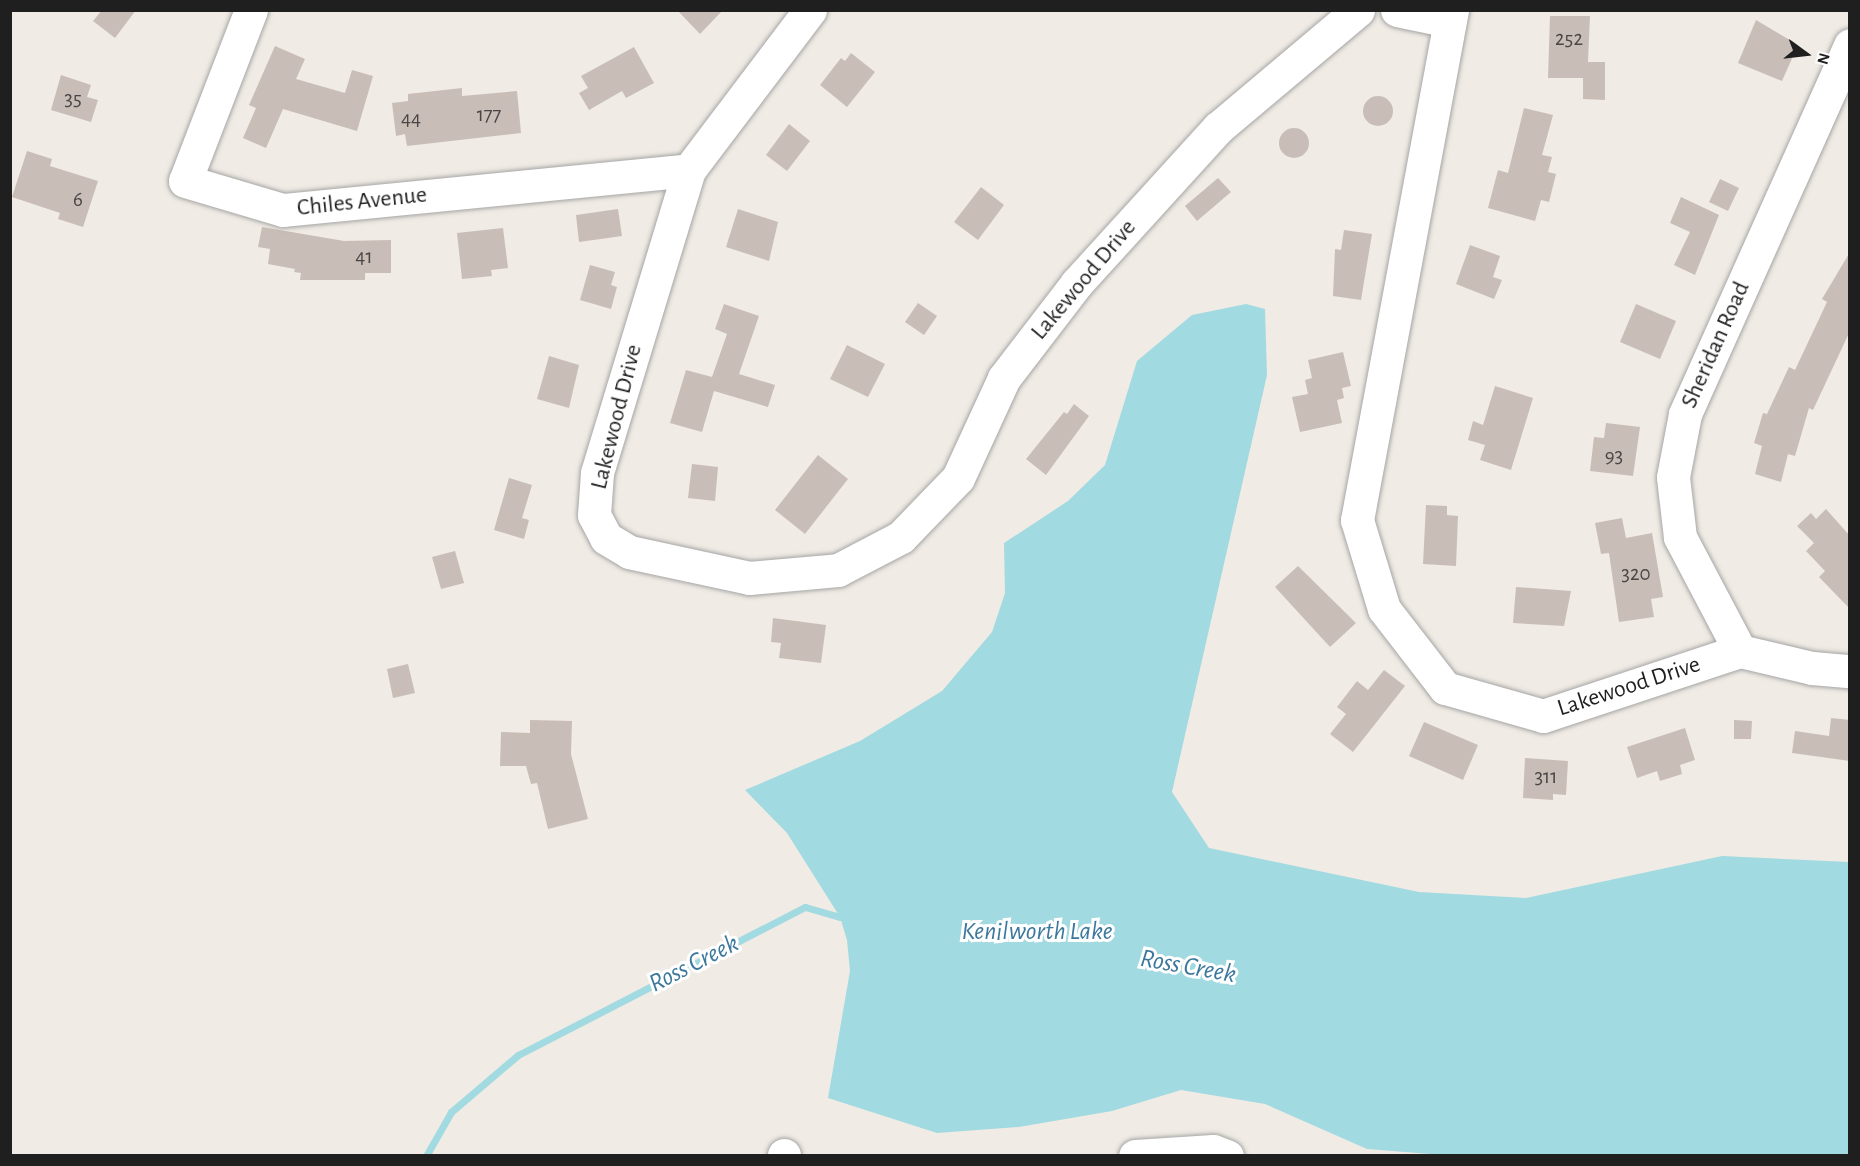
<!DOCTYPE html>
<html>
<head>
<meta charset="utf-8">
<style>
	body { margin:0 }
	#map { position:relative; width:1860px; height:1166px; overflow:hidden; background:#f0ebe4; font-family:"Alegreya Sans",sans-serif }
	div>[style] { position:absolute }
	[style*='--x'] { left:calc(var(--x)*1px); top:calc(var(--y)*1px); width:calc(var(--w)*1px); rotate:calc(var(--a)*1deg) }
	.water>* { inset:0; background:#a2dae1 }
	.stream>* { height:7px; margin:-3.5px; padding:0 3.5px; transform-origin:3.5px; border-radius:3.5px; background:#a2dae1 }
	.building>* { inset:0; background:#c9bdb7 }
	.round { border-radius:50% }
	.roads { filter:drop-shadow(0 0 2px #a6a6a6) drop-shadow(0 0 2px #a6a6a6) }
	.minor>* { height:33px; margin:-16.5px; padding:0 16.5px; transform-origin:16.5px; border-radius:16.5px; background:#fff }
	span { translate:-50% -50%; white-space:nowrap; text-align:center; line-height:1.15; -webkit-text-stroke:6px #fff; paint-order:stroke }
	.number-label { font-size:21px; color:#4a4645 }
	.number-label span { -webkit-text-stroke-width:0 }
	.street-label { font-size:24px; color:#1f1f1f }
	.water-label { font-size:26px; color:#3c779d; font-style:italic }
	.frame { position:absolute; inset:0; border:12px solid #1f1f1f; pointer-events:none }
	.north { position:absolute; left:1776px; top:24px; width:60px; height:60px; -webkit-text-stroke:4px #fff; paint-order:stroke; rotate:105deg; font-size:16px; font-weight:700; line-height:24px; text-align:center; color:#1f1f1f }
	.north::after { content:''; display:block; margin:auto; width:21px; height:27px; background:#1f1f1f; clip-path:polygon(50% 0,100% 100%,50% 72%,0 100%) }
</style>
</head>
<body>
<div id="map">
	<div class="water">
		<i style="clip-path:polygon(1246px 304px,1265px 309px,1267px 375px,1172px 792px,1209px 848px,1419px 892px,1526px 898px,1722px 856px,1849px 862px,1849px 1155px,1455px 1156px,1367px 1149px,1265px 1104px,1181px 1090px,1112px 1111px,1019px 1127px,937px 1133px,828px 1098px,850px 971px,847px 940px,840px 917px,787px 833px,745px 790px,860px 741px,942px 691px,992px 632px,1005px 593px,1004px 543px,1068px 501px,1105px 465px,1137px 361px,1192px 315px)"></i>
	</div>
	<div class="stream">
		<i style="--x:426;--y:1156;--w:51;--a:-60.4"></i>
		<i style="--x:451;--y:1112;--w:88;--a:-40.4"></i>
		<i style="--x:518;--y:1055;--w:323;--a:-27.3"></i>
		<i style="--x:805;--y:907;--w:36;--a:16"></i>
		<i style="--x:840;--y:917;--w:7;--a:-16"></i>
	</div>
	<div class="building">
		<i style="clip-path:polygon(102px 10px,136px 10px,115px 38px,93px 21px)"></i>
		<i style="clip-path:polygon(677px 10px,723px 10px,700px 34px)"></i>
		<i style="clip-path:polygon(1550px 16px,1590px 16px,1588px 62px,1605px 62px,1605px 100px,1583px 99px,1583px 78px,1548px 78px)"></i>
		<i style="clip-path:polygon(1756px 20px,1798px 45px,1782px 81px,1738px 63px)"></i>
		<i style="clip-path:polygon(275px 46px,305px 59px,296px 79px,345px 93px,352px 70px,373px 76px,357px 131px,283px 109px,266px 148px,243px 138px,256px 108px,249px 105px)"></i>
		<i style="clip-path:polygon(634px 47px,654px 83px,626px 98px,622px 91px,589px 110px,579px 93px,588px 88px,581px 76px)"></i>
		<i style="clip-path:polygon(851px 53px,875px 72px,847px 107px,820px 85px,841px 58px,845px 61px)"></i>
		<i style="clip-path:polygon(61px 75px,91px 85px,87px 97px,98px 100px,91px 122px,51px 110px)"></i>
		<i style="clip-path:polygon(462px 88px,462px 96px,517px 91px,521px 133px,407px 146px,405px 134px,396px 136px,392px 103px,408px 101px,408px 94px)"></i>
		<i class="round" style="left:1363px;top:96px;width:30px;height:30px"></i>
		<i style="clip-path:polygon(1524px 108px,1553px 115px,1542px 155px,1552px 157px,1548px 172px,1556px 174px,1549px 202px,1541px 200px,1535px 221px,1488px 208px,1498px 170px,1508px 173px)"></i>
		<i style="clip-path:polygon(789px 124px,810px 141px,787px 171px,766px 155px)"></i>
		<i class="round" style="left:1279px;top:128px;width:30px;height:30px"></i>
		<i style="clip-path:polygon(27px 151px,52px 159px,50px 166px,98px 181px,83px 227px,58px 219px,60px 213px,12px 197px)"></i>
		<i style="clip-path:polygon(1218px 178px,1231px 192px,1197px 221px,1185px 206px)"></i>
		<i style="clip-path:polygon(1720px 179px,1739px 188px,1728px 211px,1709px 202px)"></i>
		<i style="clip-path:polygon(981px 187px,1004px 205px,978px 240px,954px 222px)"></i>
		<i style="clip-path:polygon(1681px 197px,1719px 215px,1695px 275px,1674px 265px,1690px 232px,1670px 223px)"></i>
		<i style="clip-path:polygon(618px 209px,622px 236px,579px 242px,576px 215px)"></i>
		<i style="clip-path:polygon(738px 209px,778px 222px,769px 261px,726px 247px)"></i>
		<i style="clip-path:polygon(262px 227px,344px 241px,391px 240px,391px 273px,365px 273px,365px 280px,300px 280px,301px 273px,294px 272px,295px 269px,268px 264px,270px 249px,258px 247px)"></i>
		<i style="clip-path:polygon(503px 228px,508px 268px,491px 270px,492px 276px,462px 279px,457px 233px)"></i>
		<i style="clip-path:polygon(1344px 230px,1372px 234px,1361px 300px,1333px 296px,1335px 249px,1341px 250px)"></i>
		<i style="clip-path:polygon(1470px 245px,1500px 256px,1493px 277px,1502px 280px,1494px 299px,1456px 284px)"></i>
		<i style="clip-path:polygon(1850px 252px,1850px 331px,1813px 410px,1809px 408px,1795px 456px,1788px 454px,1781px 482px,1755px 474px,1762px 446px,1754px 443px,1763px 413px,1767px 414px,1789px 367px,1795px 370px,1827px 302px,1822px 299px)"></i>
		<i style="clip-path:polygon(590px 265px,615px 272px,611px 285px,617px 287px,611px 309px,580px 300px)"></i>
		<i style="clip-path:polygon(918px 303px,937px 316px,924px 335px,905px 322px)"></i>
		<i style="clip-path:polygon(724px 304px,759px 316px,739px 374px,775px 385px,768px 407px,714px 391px,702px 432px,670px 423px,686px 370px,712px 377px,727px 334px,715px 329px)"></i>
		<i style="clip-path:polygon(1636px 304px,1676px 321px,1660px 359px,1620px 342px)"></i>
		<i style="clip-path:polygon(847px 345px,885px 364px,868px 397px,830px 379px)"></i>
		<i style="clip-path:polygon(1343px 352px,1351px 386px,1342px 388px,1344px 398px,1337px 400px,1342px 423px,1300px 432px,1292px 397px,1308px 394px,1305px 380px,1312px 378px,1308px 360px)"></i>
		<i style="clip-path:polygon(549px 356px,579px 365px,569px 408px,537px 399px)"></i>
		<i style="clip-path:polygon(1495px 386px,1533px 398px,1511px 470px,1480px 460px,1485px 445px,1468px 440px,1473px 421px,1483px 425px)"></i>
		<i style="clip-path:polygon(1074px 404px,1089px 416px,1046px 475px,1026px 459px,1064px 412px,1067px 414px)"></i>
		<i style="clip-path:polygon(1606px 423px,1640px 427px,1633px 476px,1590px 471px,1594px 437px,1604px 438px)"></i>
		<i style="clip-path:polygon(818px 455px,848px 479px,805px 534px,775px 510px)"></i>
		<i style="clip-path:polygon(692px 464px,718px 467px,715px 501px,688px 498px)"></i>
		<i style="clip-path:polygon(509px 478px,532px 485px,522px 518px,529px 520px,524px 539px,494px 530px)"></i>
		<i style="clip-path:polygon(1426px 505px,1447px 506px,1447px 515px,1458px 516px,1456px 566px,1423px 564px)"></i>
		<i style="clip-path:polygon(1826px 509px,1850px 536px,1850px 609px,1819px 577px,1825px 571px,1806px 551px,1814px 543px,1797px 526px,1811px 513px,1816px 519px)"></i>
		<i style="clip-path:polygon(1622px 518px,1626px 538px,1652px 533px,1663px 597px,1651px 599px,1654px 617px,1619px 622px,1609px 553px,1601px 554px,1595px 523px)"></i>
		<i style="clip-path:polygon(455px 551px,464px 583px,441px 589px,432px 557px)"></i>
		<i style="clip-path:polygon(1298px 566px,1356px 623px,1330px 647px,1275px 587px)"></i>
		<i style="clip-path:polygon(1516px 587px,1571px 591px,1564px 626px,1513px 623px)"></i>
		<i style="clip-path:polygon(773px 618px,826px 625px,821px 663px,779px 658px,781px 643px,771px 642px)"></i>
		<i style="clip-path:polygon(408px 664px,415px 693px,393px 698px,387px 669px)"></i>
		<i style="clip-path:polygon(1384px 670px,1405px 686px,1353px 752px,1330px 734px,1346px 714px,1337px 707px,1357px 681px,1368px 690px)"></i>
		<i style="clip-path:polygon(1831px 718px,1850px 720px,1850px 761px,1792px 753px,1795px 731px,1829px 736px)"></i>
		<i style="clip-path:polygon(530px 720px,572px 721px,571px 754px,588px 819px,548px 829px,537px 783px,531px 784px,526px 766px,500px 766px,501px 732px,530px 733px)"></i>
		<i style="clip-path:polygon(1734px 720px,1752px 721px,1751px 739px,1734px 739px)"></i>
		<i style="clip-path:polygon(1424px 722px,1478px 745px,1463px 780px,1409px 756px)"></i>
		<i style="clip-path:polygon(1685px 728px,1695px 760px,1680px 765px,1682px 774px,1660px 781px,1657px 771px,1637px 778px,1627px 747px)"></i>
		<i style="clip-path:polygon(1525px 758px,1568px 761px,1566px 795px,1553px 794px,1553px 800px,1523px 798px)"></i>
	</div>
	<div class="roads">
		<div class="minor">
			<i style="--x:251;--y:10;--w:183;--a:111.1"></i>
			<i style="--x:185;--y:181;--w:102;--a:16.5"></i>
			<i style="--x:283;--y:210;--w:408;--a:-5.6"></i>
			<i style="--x:810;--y:10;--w:201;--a:127.1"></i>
			<i style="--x:689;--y:170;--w:317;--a:106.9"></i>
			<i style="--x:597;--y:473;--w:42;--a:94.1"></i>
			<i style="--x:594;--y:515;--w:26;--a:62"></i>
			<i style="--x:606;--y:538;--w:27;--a:31"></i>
			<i style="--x:629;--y:552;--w:123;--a:12.2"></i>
			<i style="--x:749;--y:578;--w:89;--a:-5.1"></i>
			<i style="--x:838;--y:570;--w:71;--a:-27.6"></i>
			<i style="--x:901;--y:537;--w:82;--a:-46"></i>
			<i style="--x:958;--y:478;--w:110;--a:-65.3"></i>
			<i style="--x:1004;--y:378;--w:120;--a:-52.5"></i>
			<i style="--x:1077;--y:283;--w:210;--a:-47.7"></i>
			<i style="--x:1218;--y:128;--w:183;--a:-40.1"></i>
			<i style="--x:1397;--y:10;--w:53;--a:11.9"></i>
			<i style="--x:1452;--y:10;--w:519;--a:100.55"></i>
			<i style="--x:1357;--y:520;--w:93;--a:73.1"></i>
			<i style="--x:1384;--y:609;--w:100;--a:52.3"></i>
			<i style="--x:1445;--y:688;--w:102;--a:15.9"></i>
			<i style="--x:1543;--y:716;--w:207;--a:-18.3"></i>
			<i style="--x:1740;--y:651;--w:129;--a:-117.8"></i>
			<i style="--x:1680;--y:537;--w:60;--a:-96.7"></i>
			<i style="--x:1673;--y:477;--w:64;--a:-79.2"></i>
			<i style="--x:1685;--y:414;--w:404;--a:-65.9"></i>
			<i style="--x:1740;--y:651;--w:74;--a:13.3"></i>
			<i style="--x:1812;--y:668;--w:38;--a:5"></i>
			<i style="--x:784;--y:1155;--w:1;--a:90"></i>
			<i style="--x:1135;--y:1156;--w:78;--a:-3.7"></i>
			<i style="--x:1213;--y:1151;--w:15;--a:20"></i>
		</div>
	</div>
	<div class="number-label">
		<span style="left:1569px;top:39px">252</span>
		<span style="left:73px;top:99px">35</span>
		<span style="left:489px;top:115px">177</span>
		<span style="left:411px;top:119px">44</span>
		<span style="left:78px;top:200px">6</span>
		<span style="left:364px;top:257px">41</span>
		<span style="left:1614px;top:456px">93</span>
		<span style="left:1636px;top:574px">320</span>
		<span style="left:1546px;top:777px">311</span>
	</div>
	<div class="street-label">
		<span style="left:362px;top:202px;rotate:-6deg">Chiles Avenue</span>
		<span style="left:1084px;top:280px;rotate:-50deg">Lakewood Drive</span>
		<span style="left:1716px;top:345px;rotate:-66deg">Sheridan Road</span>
		<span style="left:617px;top:417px;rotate:-76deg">Lakewood Drive</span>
		<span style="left:1629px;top:687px;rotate:-18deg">Lakewood Drive</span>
	</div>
	<div class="water-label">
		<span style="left:1037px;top:932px">Kenilworth Lake</span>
		<span style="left:694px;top:964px;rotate:-27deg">Ross Creek</span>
		<span style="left:1188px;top:967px;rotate:10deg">Ross Creek</span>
	</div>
	<div class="frame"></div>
	<div class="north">N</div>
</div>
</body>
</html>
